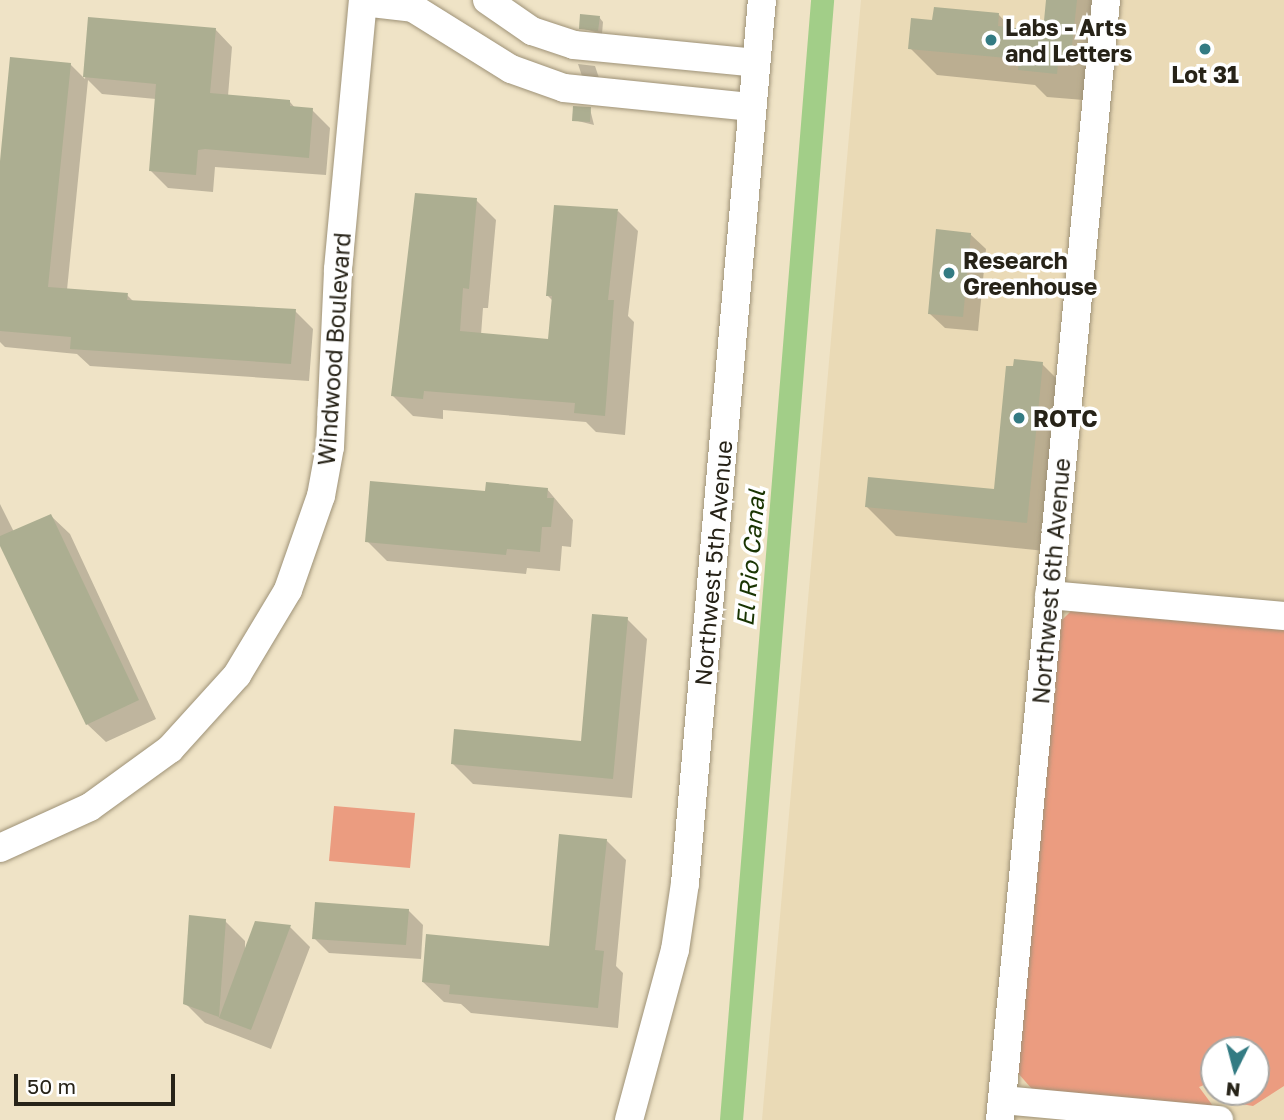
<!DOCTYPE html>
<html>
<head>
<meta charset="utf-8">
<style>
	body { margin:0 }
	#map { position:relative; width:1284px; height:1120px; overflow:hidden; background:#efe3c6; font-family:"Golos Text",sans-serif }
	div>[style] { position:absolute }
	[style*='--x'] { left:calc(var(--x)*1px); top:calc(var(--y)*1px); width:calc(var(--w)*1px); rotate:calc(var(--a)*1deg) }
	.built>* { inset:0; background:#eadab6 }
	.green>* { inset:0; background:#eb9c80 }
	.shadow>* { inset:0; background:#0003 }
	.canal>* { height:23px; margin:-11.5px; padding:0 11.5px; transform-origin:11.5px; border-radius:11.5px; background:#a2ce88 }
	.building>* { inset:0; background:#acae91 }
	.roads { filter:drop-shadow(0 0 2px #9e9277) drop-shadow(0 0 2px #9e9277) }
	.minor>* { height:28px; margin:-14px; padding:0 14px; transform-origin:14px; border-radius:14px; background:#fff }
	.dots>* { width:19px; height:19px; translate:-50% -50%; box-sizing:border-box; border:4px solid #fff; border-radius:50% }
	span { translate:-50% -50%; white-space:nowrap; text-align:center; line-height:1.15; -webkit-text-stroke:7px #fff; paint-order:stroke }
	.poi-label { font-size:23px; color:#272318; font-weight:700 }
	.left { translate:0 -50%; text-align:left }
	.street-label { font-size:23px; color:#272318 }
	.water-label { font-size:24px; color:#193402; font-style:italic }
	.north { position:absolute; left:1200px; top:1036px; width:70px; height:70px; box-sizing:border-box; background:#fff; border:2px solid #a9a7a3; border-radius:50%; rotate:186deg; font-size:19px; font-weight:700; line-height:28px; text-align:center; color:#272318 }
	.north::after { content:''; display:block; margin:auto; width:24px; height:32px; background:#337b83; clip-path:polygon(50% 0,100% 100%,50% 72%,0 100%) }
	.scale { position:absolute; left:14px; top:1074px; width:161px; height:32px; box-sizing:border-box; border:4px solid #272318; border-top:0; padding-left:9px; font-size:21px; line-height:24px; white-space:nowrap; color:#272318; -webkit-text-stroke:5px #fff; paint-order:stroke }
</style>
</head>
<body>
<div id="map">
	<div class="built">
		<i style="clip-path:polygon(evenodd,861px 0,1284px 0,1284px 1120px,762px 1120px,861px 0,1214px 1050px,1256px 1050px,1256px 1092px,1214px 1092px,1214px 1050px)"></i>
	</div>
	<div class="green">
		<i style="clip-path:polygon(1074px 608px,1284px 628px,1284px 1086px,1253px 1106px,1235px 1103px,1225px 1092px,1256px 1092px,1256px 1050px,1214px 1050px,1214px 1081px,1199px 1087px,1213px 1106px,1032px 1089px,1017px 1072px,1060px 622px)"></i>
		<i style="clip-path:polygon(334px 806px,415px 813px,410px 868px,329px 861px)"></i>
	</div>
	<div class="shadow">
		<i style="clip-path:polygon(1048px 0,1106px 0,1084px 100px,1047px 97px,1035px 85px,937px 75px,910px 48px,934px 22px,999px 15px,1013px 30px,1045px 33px)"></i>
		<i style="clip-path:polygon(599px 17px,603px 22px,602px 34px,581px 28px)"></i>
		<i style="clip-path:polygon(90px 19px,215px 29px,232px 47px,228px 96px,290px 102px,296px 109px,312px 110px,330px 128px,326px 175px,215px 167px,213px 192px,168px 188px,151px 171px,156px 99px,102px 94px,88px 80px,67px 290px,127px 295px,134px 302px,295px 311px,313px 329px,309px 381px,90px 366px,77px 354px,5px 347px,0 342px,0 187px,70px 64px,85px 79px)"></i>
		<i style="clip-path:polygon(578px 64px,595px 66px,599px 78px,582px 76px)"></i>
		<i style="clip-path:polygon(590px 109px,594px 125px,574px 120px)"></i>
		<i style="clip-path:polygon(476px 200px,496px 220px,488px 308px,483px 308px,481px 335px,550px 341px,553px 301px,547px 295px,618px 211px,638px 231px,628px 316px,634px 322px,625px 435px,596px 432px,586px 422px,443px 410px,443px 419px,413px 416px,393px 396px)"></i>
		<i style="clip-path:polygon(970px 234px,986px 249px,978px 331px,945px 328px,929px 313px)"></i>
		<i style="clip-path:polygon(1042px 364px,1071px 393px,1055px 552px,896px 536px,867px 507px,995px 491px)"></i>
		<i style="clip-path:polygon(547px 489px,573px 520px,571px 547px,562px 546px,560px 571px,527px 568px,526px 574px,387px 561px,367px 541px,487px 493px)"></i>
		<i style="clip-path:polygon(0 504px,14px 532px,51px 516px,70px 534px,156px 719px,106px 742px,87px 724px,0 542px)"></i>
		<i style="clip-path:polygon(627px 619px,647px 639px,632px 798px,473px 784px,453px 764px,582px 743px)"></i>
		<i style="clip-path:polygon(606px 840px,626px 860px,616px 966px,623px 973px,618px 1028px,471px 1013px,461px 1004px,444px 1002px,423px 982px,550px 948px)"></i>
		<i style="clip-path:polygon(408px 910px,423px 925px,421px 959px,329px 953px,314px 938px)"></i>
		<i style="clip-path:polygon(225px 921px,245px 941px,245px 950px,290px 927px,310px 947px,271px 1049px,205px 1023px,185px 1003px)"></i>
	</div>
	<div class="canal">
		<i style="--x:731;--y:1120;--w:1124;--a:-85.35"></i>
	</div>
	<div class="building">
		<i style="clip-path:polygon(1046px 0,1077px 0,1070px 64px,1058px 63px,1057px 74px,1018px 70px,1019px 59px,908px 49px,911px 18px,932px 20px,934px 7px,999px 13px,998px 26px,1043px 31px)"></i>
		<i style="clip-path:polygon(580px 14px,600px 16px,598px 31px,579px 29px)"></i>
		<i style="clip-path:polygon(88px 17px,216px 28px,210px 93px,290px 100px,290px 106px,313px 108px,309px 158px,205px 149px,198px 150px,196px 175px,149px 171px,156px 84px,83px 77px)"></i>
		<i style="clip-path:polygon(10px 57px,71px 63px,48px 287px,128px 293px,127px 300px,296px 309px,291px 364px,70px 349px,71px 337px,0 331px,0 161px)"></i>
		<i style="clip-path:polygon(573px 106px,591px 107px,590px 122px,572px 121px)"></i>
		<i style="clip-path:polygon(415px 193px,477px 198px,469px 289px,463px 288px,460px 331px,548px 339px,552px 296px,546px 296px,554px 205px,618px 209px,608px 300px,614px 300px,605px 416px,574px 413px,575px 403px,424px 391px,423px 399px,391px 396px)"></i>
		<i style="clip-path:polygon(936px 229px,971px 233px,963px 317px,928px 314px)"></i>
		<i style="clip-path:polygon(1014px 359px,1043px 362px,1027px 523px,865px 507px,868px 477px,994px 489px,1006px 366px,1013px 366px)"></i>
		<i style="clip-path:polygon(370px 481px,485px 491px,486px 482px,548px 488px,547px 498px,554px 498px,551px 527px,542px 527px,540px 552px,507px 549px,506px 555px,365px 542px)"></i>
		<i style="clip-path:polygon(51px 514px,139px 700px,86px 725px,0 546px,0 536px)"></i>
		<i style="clip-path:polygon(592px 614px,628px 617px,613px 779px,451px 764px,454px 729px,581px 741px)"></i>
		<i style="clip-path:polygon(559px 834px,607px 839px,595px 950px,604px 951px,598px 1008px,449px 994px,450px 985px,422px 982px,426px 934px,549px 946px)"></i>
		<i style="clip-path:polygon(315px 902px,409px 909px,406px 945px,312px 939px)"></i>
		<i style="clip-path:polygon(189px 915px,226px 919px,219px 1017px,183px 1004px)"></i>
		<i style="clip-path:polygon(255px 921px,291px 925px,251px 1030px,219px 1018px)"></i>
	</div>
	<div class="roads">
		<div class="minor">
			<i style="--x:487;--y:0;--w:55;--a:34.6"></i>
			<i style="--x:532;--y:31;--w:44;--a:18.4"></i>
			<i style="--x:574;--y:45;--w:183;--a:5.6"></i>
			<i style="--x:363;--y:2;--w:50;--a:6.8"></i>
			<i style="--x:413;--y:8;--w:115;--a:31.9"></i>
			<i style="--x:511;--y:69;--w:56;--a:19.7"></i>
			<i style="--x:564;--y:88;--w:189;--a:5.8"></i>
			<i style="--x:1049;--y:595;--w:236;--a:5.1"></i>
			<i style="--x:0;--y:848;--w:99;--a:-24.5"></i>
			<i style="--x:90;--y:807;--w:99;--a:-35.9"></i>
			<i style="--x:170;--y:749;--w:100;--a:-47.8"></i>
			<i style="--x:237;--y:675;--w:99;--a:-59"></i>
			<i style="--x:288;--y:590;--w:100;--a:-70.7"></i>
			<i style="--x:321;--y:496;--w:50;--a:-79.6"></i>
			<i style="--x:330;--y:447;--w:178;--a:-87.4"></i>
			<i style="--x:338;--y:269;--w:270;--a:-84.7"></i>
			<i style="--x:1003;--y:1100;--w:217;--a:5.3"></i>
			<i style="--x:629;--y:1120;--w:176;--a:-74.9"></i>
			<i style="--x:675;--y:950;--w:68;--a:-81.5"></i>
			<i style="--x:685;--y:883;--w:886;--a:-85.02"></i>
			<i style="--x:1000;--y:1120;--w:1125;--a:-84.59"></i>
		</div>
	</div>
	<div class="dots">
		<i style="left:991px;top:40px;background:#337b83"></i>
		<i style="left:1205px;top:49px;background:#337b83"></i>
		<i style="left:949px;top:273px;background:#337b83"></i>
		<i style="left:1019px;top:418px;background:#337b83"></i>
	</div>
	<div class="poi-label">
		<span class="left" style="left:1005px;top:40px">Labs - Arts<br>and Letters</span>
		<span style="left:1205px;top:74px">Lot 31</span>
		<span class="left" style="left:963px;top:273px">Research<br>Greenhouse</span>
		<span class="left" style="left:1033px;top:418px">ROTC</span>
	</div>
	<div class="street-label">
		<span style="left:334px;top:349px;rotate:-86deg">Windwood Boulevard</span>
		<span style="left:713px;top:563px;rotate:-85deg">Northwest 5th Avenue</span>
		<span style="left:1051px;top:581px;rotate:-85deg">Northwest 6th Avenue</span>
	</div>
	<div class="water-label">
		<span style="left:750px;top:558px;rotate:-85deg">El Rio Canal</span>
	</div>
	<div class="north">N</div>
	<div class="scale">50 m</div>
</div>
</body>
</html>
